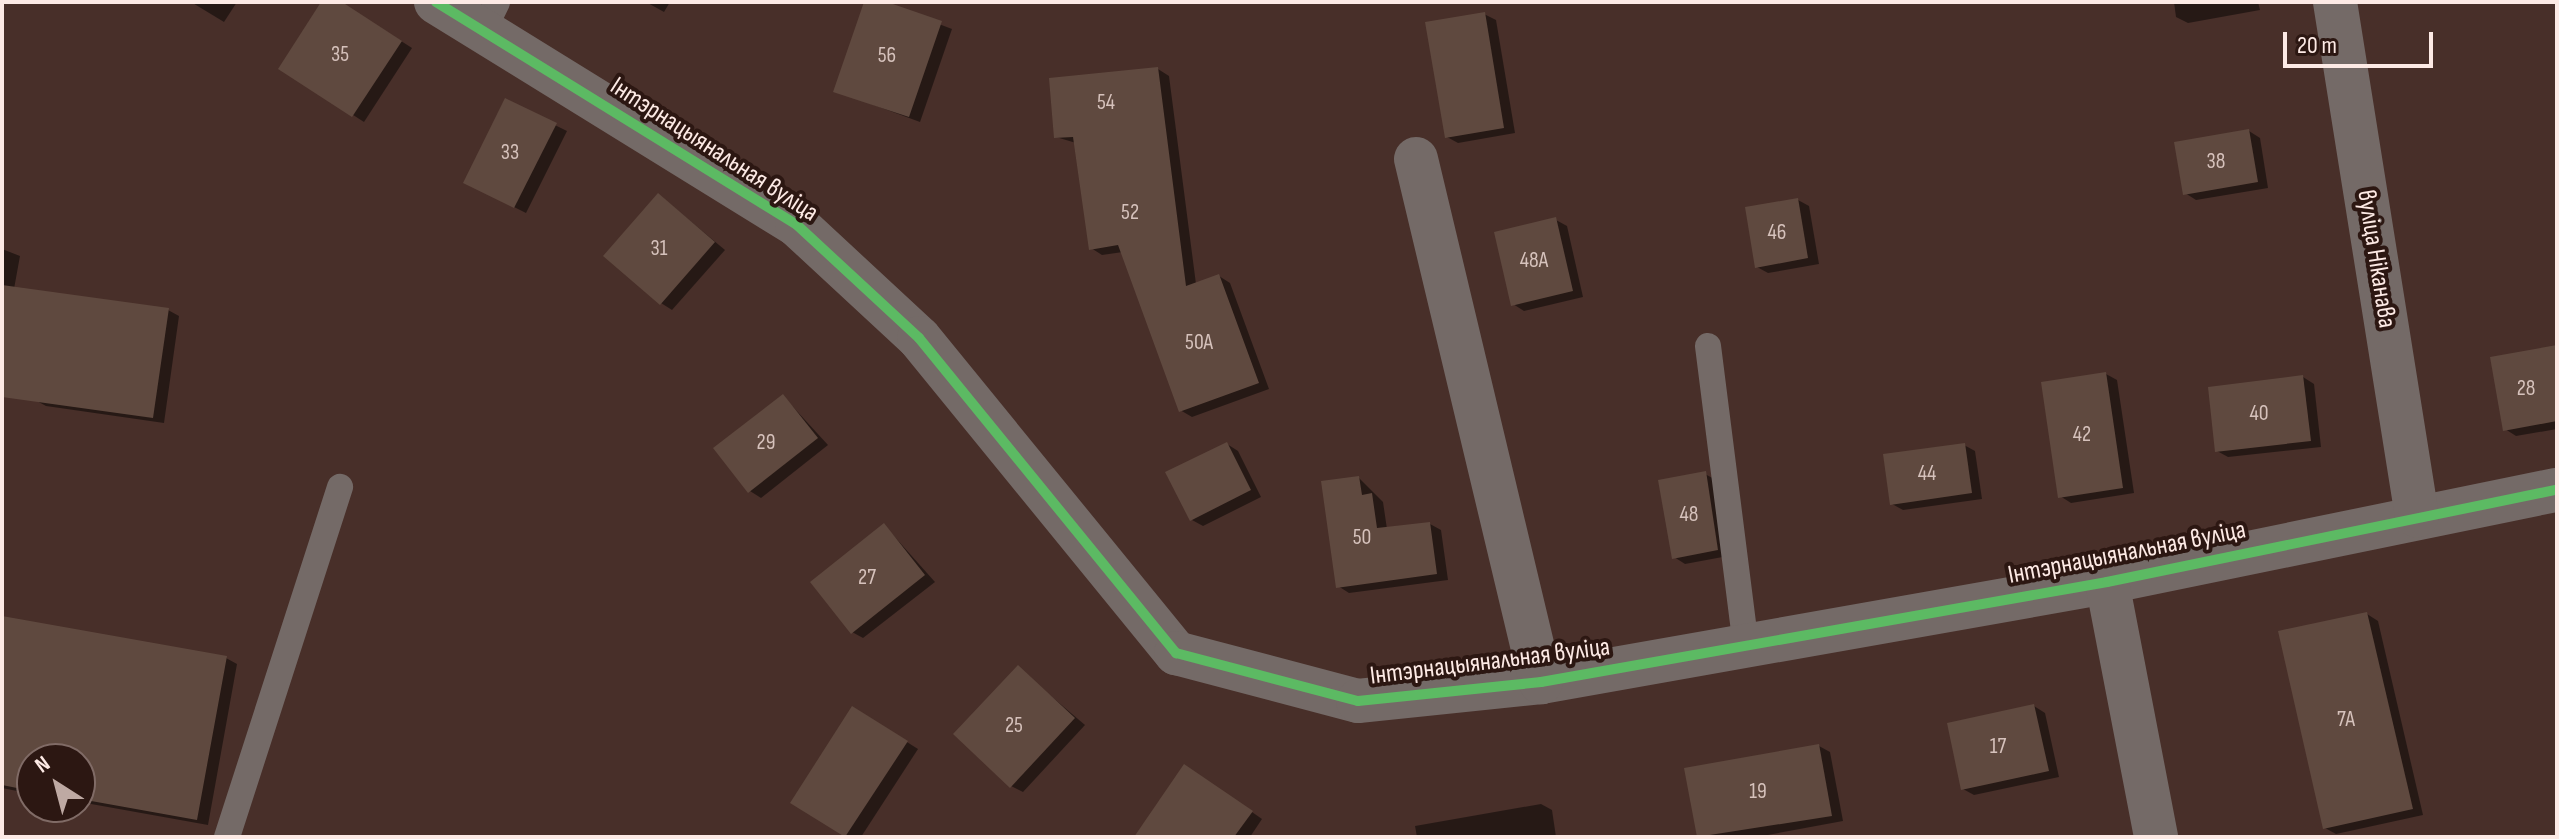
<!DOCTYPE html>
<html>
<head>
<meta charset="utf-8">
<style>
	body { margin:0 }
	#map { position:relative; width:2559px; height:839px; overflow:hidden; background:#482f29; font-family:"Sofia Sans Condensed",sans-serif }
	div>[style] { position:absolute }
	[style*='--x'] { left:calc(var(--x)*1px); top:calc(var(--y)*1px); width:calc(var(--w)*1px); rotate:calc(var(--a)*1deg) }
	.shadow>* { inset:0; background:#0007 }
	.building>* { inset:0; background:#5f493f }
	.service>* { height:26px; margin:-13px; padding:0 13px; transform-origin:13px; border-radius:13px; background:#746a67 }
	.minor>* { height:44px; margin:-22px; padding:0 22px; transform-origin:22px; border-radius:22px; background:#746a67 }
	.cycleway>* { height:10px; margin:-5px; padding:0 5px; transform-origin:5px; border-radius:5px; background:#5cba63 }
	span { translate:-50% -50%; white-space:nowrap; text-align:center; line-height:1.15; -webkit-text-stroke:8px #2c1712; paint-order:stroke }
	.number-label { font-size:22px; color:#d6c2bc }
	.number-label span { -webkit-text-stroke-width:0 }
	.street-label { font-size:26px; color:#fdeae5 }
	.frame { position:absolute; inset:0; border:4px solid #fdeae5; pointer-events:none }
	.north { position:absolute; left:16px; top:743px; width:80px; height:80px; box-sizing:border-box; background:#2c1712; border:2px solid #806b66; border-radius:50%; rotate:324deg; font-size:22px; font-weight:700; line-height:32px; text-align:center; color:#fdeae5 }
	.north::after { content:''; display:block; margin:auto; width:28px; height:36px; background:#bea9a3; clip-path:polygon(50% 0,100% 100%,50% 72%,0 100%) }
	.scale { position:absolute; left:2283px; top:32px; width:150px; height:36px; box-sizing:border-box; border:4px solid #fdeae5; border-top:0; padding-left:10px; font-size:24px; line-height:28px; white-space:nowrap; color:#fdeae5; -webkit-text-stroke:6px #2c1712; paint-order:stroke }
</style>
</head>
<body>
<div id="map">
	<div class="shadow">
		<i style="clip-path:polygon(191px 2px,237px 2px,224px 22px)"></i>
		<i style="clip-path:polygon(324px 2px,340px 2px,412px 48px,364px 122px,280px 68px)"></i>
		<i style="clip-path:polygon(646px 2px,670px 2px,664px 12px)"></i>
		<i style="clip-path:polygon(866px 2px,881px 2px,952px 29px,920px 122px,836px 91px)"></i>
		<i style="clip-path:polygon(2174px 2px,2258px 2px,2260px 10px,2188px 23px,2176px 17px)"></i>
		<i style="clip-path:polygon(1484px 14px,1496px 20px,1515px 133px,1458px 143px,1447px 137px)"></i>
		<i style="clip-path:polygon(1158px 69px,1169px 76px,1196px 284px,1219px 276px,1230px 283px,1269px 389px,1192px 417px,1180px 410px,1123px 252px,1102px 255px,1091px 248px,1076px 143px,1056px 137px)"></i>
		<i style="clip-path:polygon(506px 101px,567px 131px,526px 213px,476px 188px)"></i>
		<i style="clip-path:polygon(2249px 131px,2260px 138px,2268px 188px,2196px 200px,2185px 193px)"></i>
		<i style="clip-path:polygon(659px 195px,725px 250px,672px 310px,661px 303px)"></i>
		<i style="clip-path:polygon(1798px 200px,1809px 206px,1819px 264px,1768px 273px,1757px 267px)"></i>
		<i style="clip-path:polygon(1556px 220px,1567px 226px,1583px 297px,1524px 311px,1513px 304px)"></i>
		<i style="clip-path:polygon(2px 249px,20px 256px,14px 289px,168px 310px,179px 316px,164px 423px,46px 406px,35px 400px,2px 347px)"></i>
		<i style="clip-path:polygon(2557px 347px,2557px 429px,2516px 436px,2505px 429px)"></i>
		<i style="clip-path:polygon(2106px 374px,2117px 380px,2134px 493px,2071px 503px,2060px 496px)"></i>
		<i style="clip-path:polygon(2303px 377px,2314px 384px,2321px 447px,2228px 457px,2217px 451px)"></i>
		<i style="clip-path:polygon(783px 396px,828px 445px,761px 498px,750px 491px)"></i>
		<i style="clip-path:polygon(1227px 444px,1238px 451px,1261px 497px,1203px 526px,1192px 520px)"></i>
		<i style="clip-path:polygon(1964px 445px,1975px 451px,1982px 499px,1903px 510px,1892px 504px)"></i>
		<i style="clip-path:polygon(1705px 474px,1716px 480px,1728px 556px,1685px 564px,1674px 557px)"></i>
		<i style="clip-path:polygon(1359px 478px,1383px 502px,1387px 529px,1430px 524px,1441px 530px,1448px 580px,1349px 593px,1338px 586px)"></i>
		<i style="clip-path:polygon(885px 526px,935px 582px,863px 638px,852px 632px)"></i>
		<i style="clip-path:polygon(2367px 614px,2378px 621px,2423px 815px,2336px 834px,2325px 828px)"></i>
		<i style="clip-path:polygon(2px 618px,226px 658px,237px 664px,208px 825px,80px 802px,80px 759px,32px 759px,32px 794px,2px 788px)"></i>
		<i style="clip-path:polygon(1018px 668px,1085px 725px,1023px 792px,1011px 786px)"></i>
		<i style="clip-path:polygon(2034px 706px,2045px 713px,2059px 777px,1974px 795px,1963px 789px)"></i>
		<i style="clip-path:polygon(864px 715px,918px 749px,861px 837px,848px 837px,793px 802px)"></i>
		<i style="clip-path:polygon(1819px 746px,1830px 752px,1843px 821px,1757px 837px,1699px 837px,1687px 770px)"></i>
		<i style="clip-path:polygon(1196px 773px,1262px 819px,1250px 837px,1136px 837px)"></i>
		<i style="clip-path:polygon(1541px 804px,1552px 810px,1556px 837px,1417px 837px,1415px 826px)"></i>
	</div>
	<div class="building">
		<i style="clip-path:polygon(321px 2px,342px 2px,402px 41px,352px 117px,278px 69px)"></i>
		<i style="clip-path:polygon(864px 2px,887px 2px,942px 21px,909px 117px,833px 92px)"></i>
		<i style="clip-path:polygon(1485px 12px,1504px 128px,1445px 138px,1425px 22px)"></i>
		<i style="clip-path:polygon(1158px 67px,1186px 286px,1219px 274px,1259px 383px,1179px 412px,1118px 245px,1089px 250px,1073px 137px,1054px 138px,1049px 78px)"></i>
		<i style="clip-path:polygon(505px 98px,557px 123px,514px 208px,463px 183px)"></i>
		<i style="clip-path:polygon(2249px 129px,2258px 182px,2183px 195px,2174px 142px)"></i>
		<i style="clip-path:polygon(658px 193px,715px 242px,660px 305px,603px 256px)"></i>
		<i style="clip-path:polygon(1798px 198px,1808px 258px,1755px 268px,1745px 207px)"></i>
		<i style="clip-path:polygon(1556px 217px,1573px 291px,1511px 306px,1494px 232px)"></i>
		<i style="clip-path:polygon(2px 285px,169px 308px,153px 418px,2px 397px)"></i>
		<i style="clip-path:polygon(2557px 345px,2557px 421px,2503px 431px,2490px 357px)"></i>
		<i style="clip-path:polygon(2106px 372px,2123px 488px,2058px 498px,2041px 382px)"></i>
		<i style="clip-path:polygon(2303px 375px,2311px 441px,2215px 452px,2208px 387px)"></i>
		<i style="clip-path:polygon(783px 394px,818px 438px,748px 493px,713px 448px)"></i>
		<i style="clip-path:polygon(1227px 442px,1251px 490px,1190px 521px,1165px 472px)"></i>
		<i style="clip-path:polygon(1965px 443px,1972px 493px,1890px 505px,1883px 454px)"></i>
		<i style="clip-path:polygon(1706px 471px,1718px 550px,1672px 559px,1658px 480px)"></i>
		<i style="clip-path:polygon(1359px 476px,1362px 495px,1372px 493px,1377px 528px,1430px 522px,1437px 574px,1336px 588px,1321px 481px)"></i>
		<i style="clip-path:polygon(884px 523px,925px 575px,851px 634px,810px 582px)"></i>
		<i style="clip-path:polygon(2367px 612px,2413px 809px,2323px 829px,2278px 631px)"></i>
		<i style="clip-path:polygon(2px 616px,227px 656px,197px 820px,80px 799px,80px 759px,32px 759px,32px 791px,2px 785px)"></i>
		<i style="clip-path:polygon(1018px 665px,1075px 718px,1010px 788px,953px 734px)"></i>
		<i style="clip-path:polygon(2034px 704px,2049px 771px,1961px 790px,1947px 723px)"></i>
		<i style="clip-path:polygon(852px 706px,908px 741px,845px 837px,790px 803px)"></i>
		<i style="clip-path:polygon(1819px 744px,1832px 816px,1697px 837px,1684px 768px)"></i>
		<i style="clip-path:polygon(1184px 764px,1253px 811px,1234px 837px,1134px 837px)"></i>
	</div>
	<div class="service">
		<i style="--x:483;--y:31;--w:32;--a:-64"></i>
		<i style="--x:1708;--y:346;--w:302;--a:82.8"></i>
		<i style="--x:227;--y:837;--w:368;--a:-72.1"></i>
	</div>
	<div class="minor">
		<i style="--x:436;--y:2;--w:424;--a:31.7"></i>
		<i style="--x:797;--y:225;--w:166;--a:42.8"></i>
		<i style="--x:919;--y:338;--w:407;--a:50.8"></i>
		<i style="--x:1176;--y:653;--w:188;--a:14.8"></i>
		<i style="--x:1358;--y:701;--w:184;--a:-5.9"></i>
		<i style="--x:1541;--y:682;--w:575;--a:-10.02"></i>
		<i style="--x:2107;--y:582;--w:459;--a:-11.6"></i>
		<i style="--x:2335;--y:2;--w:520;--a:80.94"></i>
		<i style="--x:1416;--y:159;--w:538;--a:76.56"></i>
		<i style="--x:2107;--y:582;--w:260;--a:79.1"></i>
	</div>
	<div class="cycleway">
		<i style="--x:436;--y:2;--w:424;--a:31.7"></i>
		<i style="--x:797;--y:225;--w:166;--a:42.8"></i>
		<i style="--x:919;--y:338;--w:407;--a:50.8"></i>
		<i style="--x:1176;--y:653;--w:188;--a:14.8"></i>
		<i style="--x:1358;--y:701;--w:184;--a:-5.9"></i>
		<i style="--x:1541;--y:682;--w:575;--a:-10.02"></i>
		<i style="--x:2107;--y:582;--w:459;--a:-11.6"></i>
	</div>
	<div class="number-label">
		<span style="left:340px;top:55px">35</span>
		<span style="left:887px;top:56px">56</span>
		<span style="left:1106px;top:103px">54</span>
		<span style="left:510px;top:153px">33</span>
		<span style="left:2216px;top:162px">38</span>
		<span style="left:1130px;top:213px">52</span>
		<span style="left:1777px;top:233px">46</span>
		<span style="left:659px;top:249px">31</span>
		<span style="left:1534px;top:261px">48А</span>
		<span style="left:1199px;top:343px">50А</span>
		<span style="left:2526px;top:389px">28</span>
		<span style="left:2259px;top:414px">40</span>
		<span style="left:2082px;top:435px">42</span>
		<span style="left:766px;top:443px">29</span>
		<span style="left:1927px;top:474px">44</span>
		<span style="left:1689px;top:515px">48</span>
		<span style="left:1362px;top:538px">50</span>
		<span style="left:867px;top:578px">27</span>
		<span style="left:2346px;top:720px">7А</span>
		<span style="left:1014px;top:726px">25</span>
		<span style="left:1998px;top:747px">17</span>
		<span style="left:1758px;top:792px">19</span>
	</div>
	<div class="street-label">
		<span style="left:714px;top:150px;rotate:33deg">Інтэрнацыянальная вуліца</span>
		<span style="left:2376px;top:259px;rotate:81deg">вуліца Ніканава</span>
		<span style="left:2127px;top:553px;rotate:-11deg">Інтэрнацыянальная вуліца</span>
		<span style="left:1490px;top:662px;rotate:-7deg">Інтэрнацыянальная вуліца</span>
	</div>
	<div class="frame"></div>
	<div class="north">N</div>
	<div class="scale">20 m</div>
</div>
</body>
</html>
